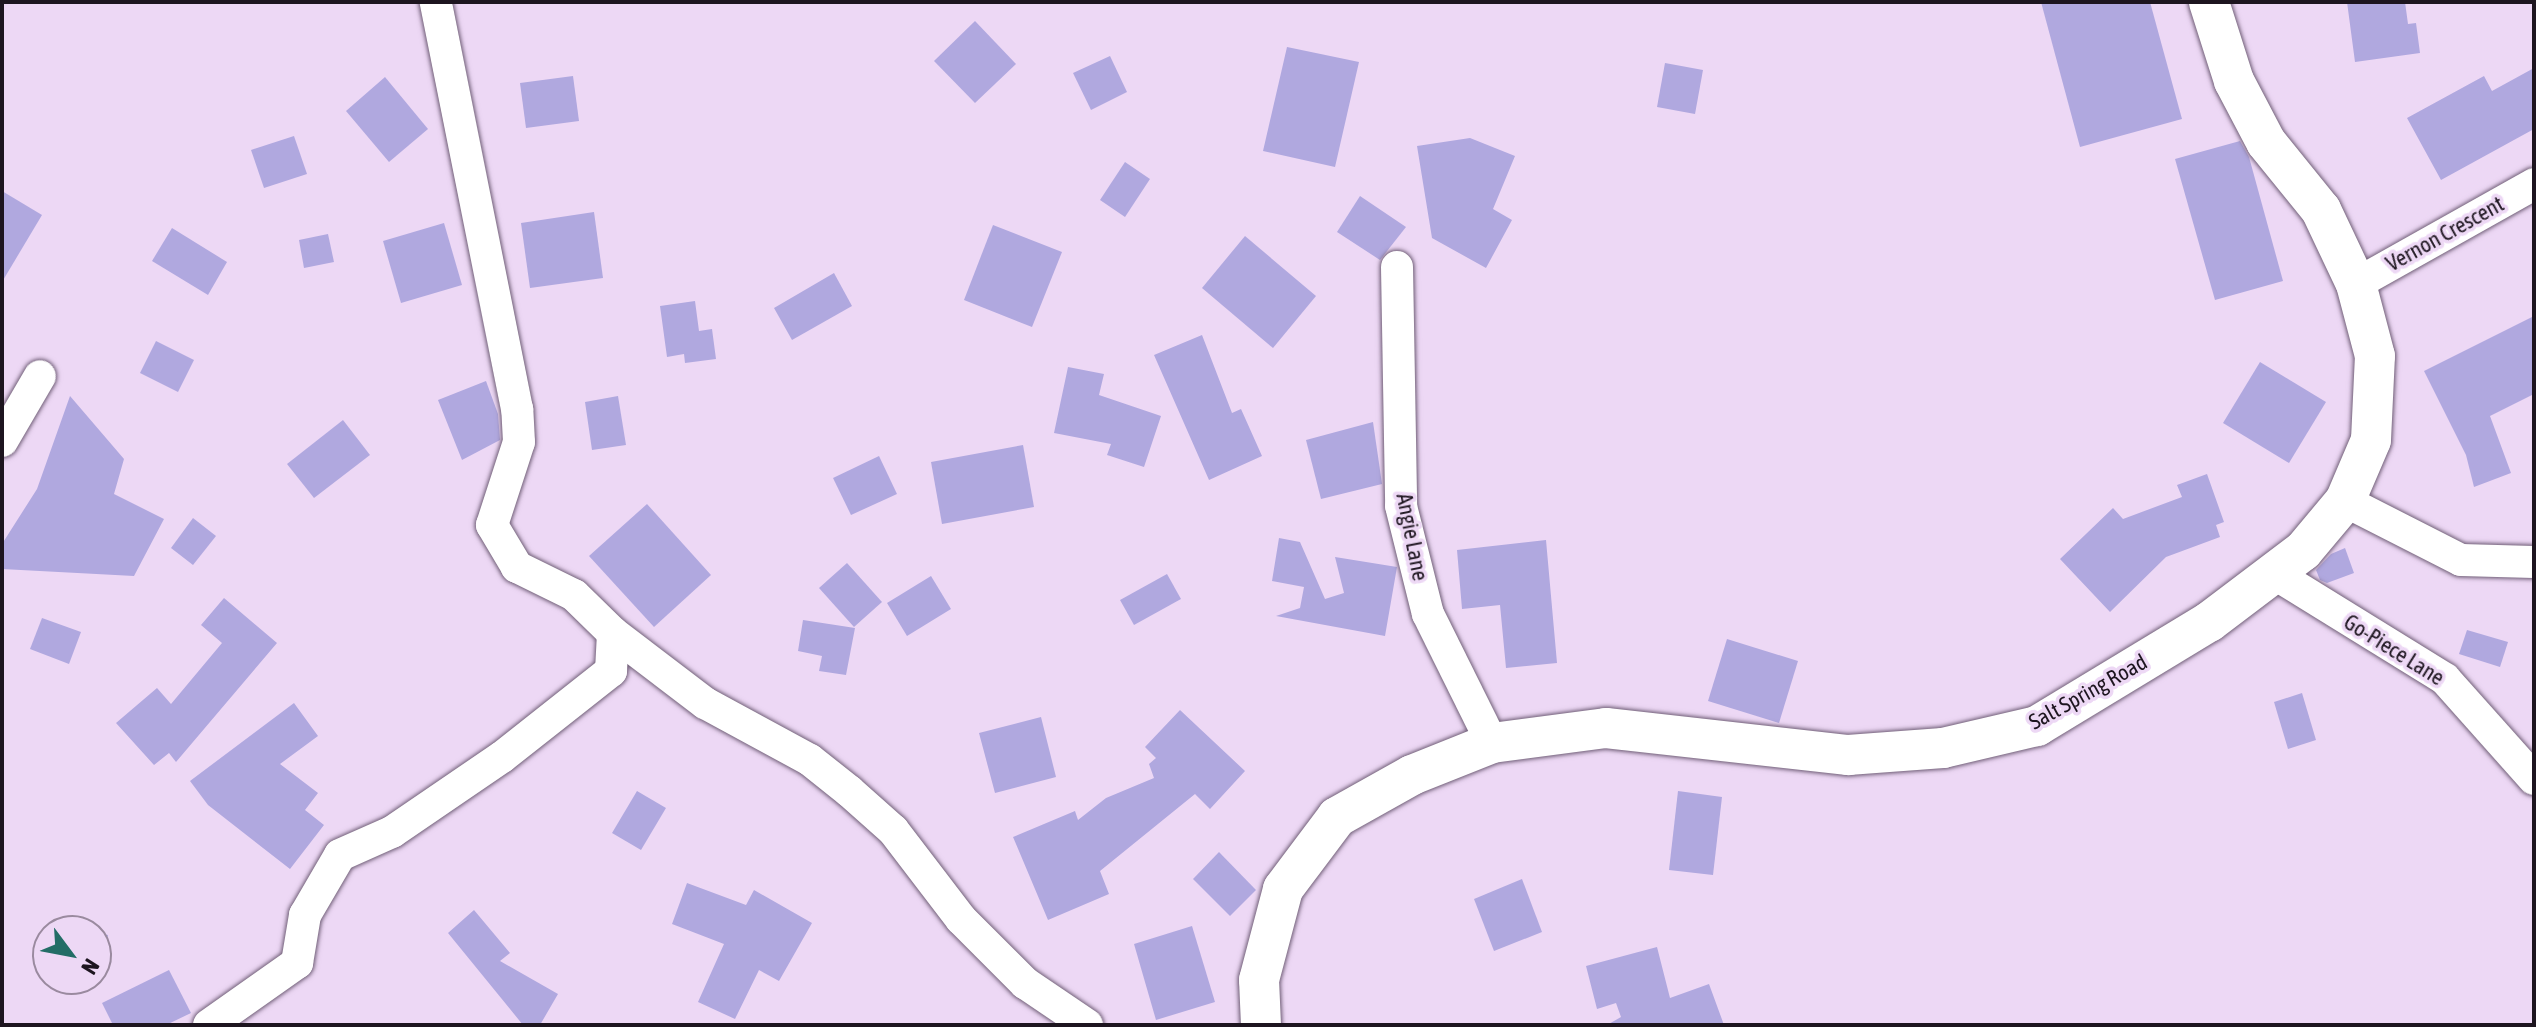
<!DOCTYPE html>
<html>
<head>
<meta charset="utf-8">
<style>
	body { margin:0 }
	#map { position:relative; width:2536px; height:1027px; overflow:hidden; background:#edd8f5; font-family:"Asap Condensed",sans-serif }
	div>[style] { position:absolute }
	[style*='--x'] { left:calc(var(--x)*1px); top:calc(var(--y)*1px); width:calc(var(--w)*1px); rotate:calc(var(--a)*1deg) }
	.building>* { inset:0; background:#b0a8df }
	.roads { filter:drop-shadow(0 0 2px #715f78) drop-shadow(0 0 2px #715f78) }
	.minor>* { height:32px; margin:-16px; padding:0 16px; transform-origin:16px; border-radius:16px; background:#fff }
	.tertiary>* { height:40px; margin:-20px; padding:0 20px; transform-origin:20px; border-radius:20px; background:#fff }
	span { translate:-50% -50%; white-space:nowrap; text-align:center; line-height:1.15; -webkit-text-stroke:7px #edd8f5; paint-order:stroke }
	.street-label { font-size:22px; color:#1d151f }
	.frame { position:absolute; inset:0; border:4px solid #1d151f; pointer-events:none }
	.north { position:absolute; left:32px; top:915px; width:80px; height:80px; box-sizing:border-box; background:#edd8f5; border:2px solid #9a8a9f; border-radius:50%; rotate:122deg; font-size:22px; font-weight:700; line-height:32px; text-align:center; color:#1d151f }
	.north::after { content:''; display:block; margin:auto; width:28px; height:36px; background:#236d66; clip-path:polygon(50% 0,100% 100%,50% 72%,0 100%) }
</style>
</head>
<body>
<div id="map">
	<div class="building">
		<i style="clip-path:polygon(2041px 2px,2150px 2px,2182px 119px,2080px 147px)"></i>
		<i style="clip-path:polygon(2347px 2px,2405px 2px,2408px 24px,2416px 23px,2420px 53px,2355px 62px)"></i>
		<i style="clip-path:polygon(975px 21px,1016px 64px,975px 103px,934px 61px)"></i>
		<i style="clip-path:polygon(1287px 47px,1359px 62px,1335px 167px,1263px 151px)"></i>
		<i style="clip-path:polygon(1110px 56px,1127px 92px,1091px 110px,1073px 73px)"></i>
		<i style="clip-path:polygon(1665px 63px,1703px 70px,1695px 114px,1657px 107px)"></i>
		<i style="clip-path:polygon(2534px 68px,2534px 129px,2441px 180px,2407px 118px,2484px 76px,2492px 91px)"></i>
		<i style="clip-path:polygon(573px 76px,579px 121px,526px 128px,520px 83px)"></i>
		<i style="clip-path:polygon(385px 77px,428px 129px,389px 162px,346px 111px)"></i>
		<i style="clip-path:polygon(294px 136px,307px 174px,264px 188px,251px 150px)"></i>
		<i style="clip-path:polygon(1470px 138px,1515px 156px,1493px 209px,1512px 220px,1486px 268px,1432px 238px,1417px 146px)"></i>
		<i style="clip-path:polygon(2240px 141px,2249px 157px,2283px 281px,2215px 300px,2175px 159px)"></i>
		<i style="clip-path:polygon(1125px 162px,1150px 179px,1125px 217px,1100px 200px)"></i>
		<i style="clip-path:polygon(2px 191px,42px 215px,2px 282px)"></i>
		<i style="clip-path:polygon(1360px 196px,1406px 227px,1380px 260px,1337px 232px)"></i>
		<i style="clip-path:polygon(594px 212px,603px 278px,530px 288px,521px 223px)"></i>
		<i style="clip-path:polygon(444px 223px,462px 285px,401px 303px,383px 241px)"></i>
		<i style="clip-path:polygon(993px 225px,1062px 252px,1032px 327px,964px 300px)"></i>
		<i style="clip-path:polygon(172px 228px,227px 262px,208px 295px,152px 261px)"></i>
		<i style="clip-path:polygon(328px 234px,334px 262px,304px 268px,299px 240px)"></i>
		<i style="clip-path:polygon(1245px 236px,1316px 296px,1273px 348px,1202px 288px)"></i>
		<i style="clip-path:polygon(834px 273px,852px 306px,792px 340px,774px 308px)"></i>
		<i style="clip-path:polygon(695px 301px,699px 331px,712px 329px,716px 359px,685px 363px,684px 354px,667px 357px,660px 306px)"></i>
		<i style="clip-path:polygon(2534px 316px,2534px 394px,2490px 416px,2511px 473px,2474px 487px,2466px 455px,2424px 371px)"></i>
		<i style="clip-path:polygon(1202px 335px,1232px 413px,1241px 409px,1262px 456px,1209px 480px,1154px 355px)"></i>
		<i style="clip-path:polygon(156px 341px,194px 360px,178px 392px,140px 373px)"></i>
		<i style="clip-path:polygon(2260px 362px,2326px 402px,2289px 463px,2223px 423px)"></i>
		<i style="clip-path:polygon(1068px 367px,1104px 374px,1099px 395px,1161px 416px,1144px 467px,1107px 455px,1111px 444px,1054px 433px)"></i>
		<i style="clip-path:polygon(486px 381px,498px 414px,500px 440px,462px 460px,438px 400px)"></i>
		<i style="clip-path:polygon(70px 396px,124px 459px,114px 494px,164px 519px,134px 576px,2px 569px,2px 544px,37px 489px)"></i>
		<i style="clip-path:polygon(618px 396px,626px 445px,592px 450px,585px 402px)"></i>
		<i style="clip-path:polygon(343px 420px,370px 455px,314px 498px,287px 464px)"></i>
		<i style="clip-path:polygon(1373px 422px,1382px 484px,1321px 499px,1306px 440px)"></i>
		<i style="clip-path:polygon(1023px 445px,1034px 507px,942px 524px,931px 462px)"></i>
		<i style="clip-path:polygon(879px 456px,897px 494px,851px 515px,833px 478px)"></i>
		<i style="clip-path:polygon(2207px 474px,2224px 522px,2216px 525px,2220px 537px,2166px 557px,2110px 612px,2060px 559px,2113px 508px,2123px 519px,2182px 497px,2177px 485px)"></i>
		<i style="clip-path:polygon(647px 504px,711px 575px,654px 627px,589px 556px)"></i>
		<i style="clip-path:polygon(193px 518px,216px 536px,193px 565px,171px 548px)"></i>
		<i style="clip-path:polygon(1279px 538px,1300px 542px,1325px 599px,1344px 593px,1335px 557px,1397px 567px,1385px 636px,1276px 616px,1300px 608px,1304px 587px,1272px 581px)"></i>
		<i style="clip-path:polygon(1546px 540px,1557px 663px,1506px 668px,1500px 605px,1462px 609px,1457px 550px)"></i>
		<i style="clip-path:polygon(2345px 548px,2354px 573px,2327px 583px,2320px 580px,2316px 570px,2331px 554px)"></i>
		<i style="clip-path:polygon(847px 563px,882px 602px,854px 627px,819px 588px)"></i>
		<i style="clip-path:polygon(1167px 574px,1181px 599px,1134px 625px,1120px 600px)"></i>
		<i style="clip-path:polygon(931px 576px,951px 609px,907px 636px,887px 603px)"></i>
		<i style="clip-path:polygon(224px 598px,277px 643px,176px 762px,169px 753px,154px 765px,116px 723px,157px 688px,171px 704px,222px 643px,201px 625px)"></i>
		<i style="clip-path:polygon(42px 618px,81px 632px,69px 664px,30px 649px)"></i>
		<i style="clip-path:polygon(803px 620px,855px 628px,846px 675px,819px 671px,822px 656px,798px 651px)"></i>
		<i style="clip-path:polygon(2467px 630px,2508px 642px,2500px 667px,2459px 654px)"></i>
		<i style="clip-path:polygon(1727px 639px,1798px 661px,1779px 723px,1708px 701px)"></i>
		<i style="clip-path:polygon(2302px 693px,2316px 740px,2288px 749px,2274px 702px)"></i>
		<i style="clip-path:polygon(294px 703px,318px 736px,280px 764px,318px 793px,305px 810px,324px 825px,290px 869px,208px 805px,190px 781px)"></i>
		<i style="clip-path:polygon(1180px 710px,1245px 771px,1210px 809px,1195px 794px,1100px 871px,1109px 894px,1048px 920px,1013px 837px,1075px 811px,1078px 820px,1106px 798px,1154px 778px,1149px 764px,1156px 758px,1145px 747px)"></i>
		<i style="clip-path:polygon(1041px 717px,1056px 777px,995px 793px,979px 733px)"></i>
		<i style="clip-path:polygon(637px 791px,666px 808px,641px 850px,612px 833px)"></i>
		<i style="clip-path:polygon(1678px 791px,1722px 797px,1713px 875px,1669px 870px)"></i>
		<i style="clip-path:polygon(1219px 852px,1256px 890px,1230px 916px,1193px 879px)"></i>
		<i style="clip-path:polygon(1522px 879px,1542px 932px,1494px 951px,1474px 899px)"></i>
		<i style="clip-path:polygon(687px 883px,746px 905px,754px 890px,812px 923px,779px 981px,759px 970px,735px 1019px,698px 1002px,724px 944px,672px 924px)"></i>
		<i style="clip-path:polygon(474px 910px,510px 953px,500px 961px,558px 994px,540px 1025px,523px 1025px,448px 933px)"></i>
		<i style="clip-path:polygon(1192px 926px,1215px 1002px,1156px 1020px,1134px 944px)"></i>
		<i style="clip-path:polygon(96px 933px,108px 935px,98px 981px,88px 979px,96px 979px)"></i>
		<i style="clip-path:polygon(1657px 947px,1670px 998px,1709px 984px,1724px 1025px,1607px 1025px,1621px 1017px,1616px 1003px,1597px 1009px,1586px 966px)"></i>
		<i style="clip-path:polygon(169px 970px,191px 1013px,166px 1025px,113px 1025px,102px 1003px)"></i>
	</div>
	<div class="roads">
		<div class="minor">
			<i style="--x:1397;--y:267;--w:239;--a:89"></i>
			<i style="--x:1401;--y:506;--w:111;--a:76"></i>
			<i style="--x:1428;--y:614;--w:144;--a:63.6"></i>
			<i style="--x:2356;--y:284;--w:204;--a:-29.3"></i>
			<i style="--x:2;--y:441;--w:75;--a:-59.7"></i>
			<i style="--x:2345;--y:501;--w:130;--a:27"></i>
			<i style="--x:2461;--y:560;--w:73;--a:1.6"></i>
			<i style="--x:2272;--y:572;--w:203;--a:31.7"></i>
			<i style="--x:2445;--y:679;--w:134;--a:48.3"></i>
			<i style="--x:613;--y:633;--w:116;--a:37.3"></i>
			<i style="--x:705;--y:703;--w:119;--a:28.5"></i>
			<i style="--x:810;--y:760;--w:50;--a:38.5"></i>
			<i style="--x:849;--y:791;--w:59;--a:41.6"></i>
			<i style="--x:893;--y:830;--w:112;--a:52.6"></i>
			<i style="--x:961;--y:919;--w:91;--a:45"></i>
			<i style="--x:1025;--y:983;--w:75;--a:34.1"></i>
			<i style="--x:209;--y:1025;--w:108;--a:-35.2"></i>
			<i style="--x:297;--y:963;--w:49;--a:-80.5"></i>
			<i style="--x:305;--y:915;--w:69;--a:-59.7"></i>
			<i style="--x:340;--y:855;--w:57;--a:-23.9"></i>
			<i style="--x:392;--y:832;--w:133;--a:-34.3"></i>
			<i style="--x:502;--y:757;--w:139;--a:-38.3"></i>
			<i style="--x:611;--y:671;--w:38;--a:-87"></i>
			<i style="--x:613;--y:633;--w:54;--a:-135.7"></i>
			<i style="--x:574;--y:595;--w:64;--a:-153.8"></i>
			<i style="--x:517;--y:567;--w:49;--a:-120.8"></i>
			<i style="--x:492;--y:525;--w:87;--a:-72"></i>
			<i style="--x:519;--y:442;--w:33;--a:-93"></i>
			<i style="--x:517;--y:409;--w:415;--a:-101.3"></i>
		</div>
		<div class="tertiary">
			<i style="--x:1261;--y:1025;--w:45;--a:-92.5"></i>
			<i style="--x:1259;--y:980;--w:94;--a:-75.2"></i>
			<i style="--x:1283;--y:889;--w:90;--a:-53.1"></i>
			<i style="--x:1337;--y:817;--w:86;--a:-29.2"></i>
			<i style="--x:1412;--y:775;--w:86;--a:-21.8"></i>
			<i style="--x:1492;--y:743;--w:115;--a:-7.5"></i>
			<i style="--x:1606;--y:728;--w:244;--a:6.4"></i>
			<i style="--x:1848;--y:755;--w:95;--a:-4.2"></i>
			<i style="--x:1943;--y:748;--w:97;--a:-13.2"></i>
			<i style="--x:2037;--y:726;--w:201;--a:-31.2"></i>
			<i style="--x:2209;--y:622;--w:118;--a:-37.1"></i>
			<i style="--x:2303;--y:551;--w:65;--a:-50"></i>
			<i style="--x:2345;--y:501;--w:66;--a:-66.9"></i>
			<i style="--x:2371;--y:440;--w:84;--a:-87.3"></i>
			<i style="--x:2375;--y:356;--w:74;--a:-104.8"></i>
			<i style="--x:2356;--y:284;--w:82;--a:-115.3"></i>
			<i style="--x:2321;--y:210;--w:87;--a:-129"></i>
			<i style="--x:2266;--y:142;--w:69;--a:-117.7"></i>
			<i style="--x:2234;--y:81;--w:83;--a:-107.6"></i>
		</div>
	</div>
	<div class="street-label">
		<span style="left:2445px;top:234px;rotate:-29deg">Vernon Crescent</span>
		<span style="left:1412px;top:537px;rotate:79deg">Angie Lane</span>
		<span style="left:2394px;top:650px;rotate:32deg">Go-Piece Lane</span>
		<span style="left:2088px;top:692px;rotate:-29deg">Salt Spring Road</span>
	</div>
	<div class="frame"></div>
	<div class="north">N</div>
</div>
</body>
</html>
